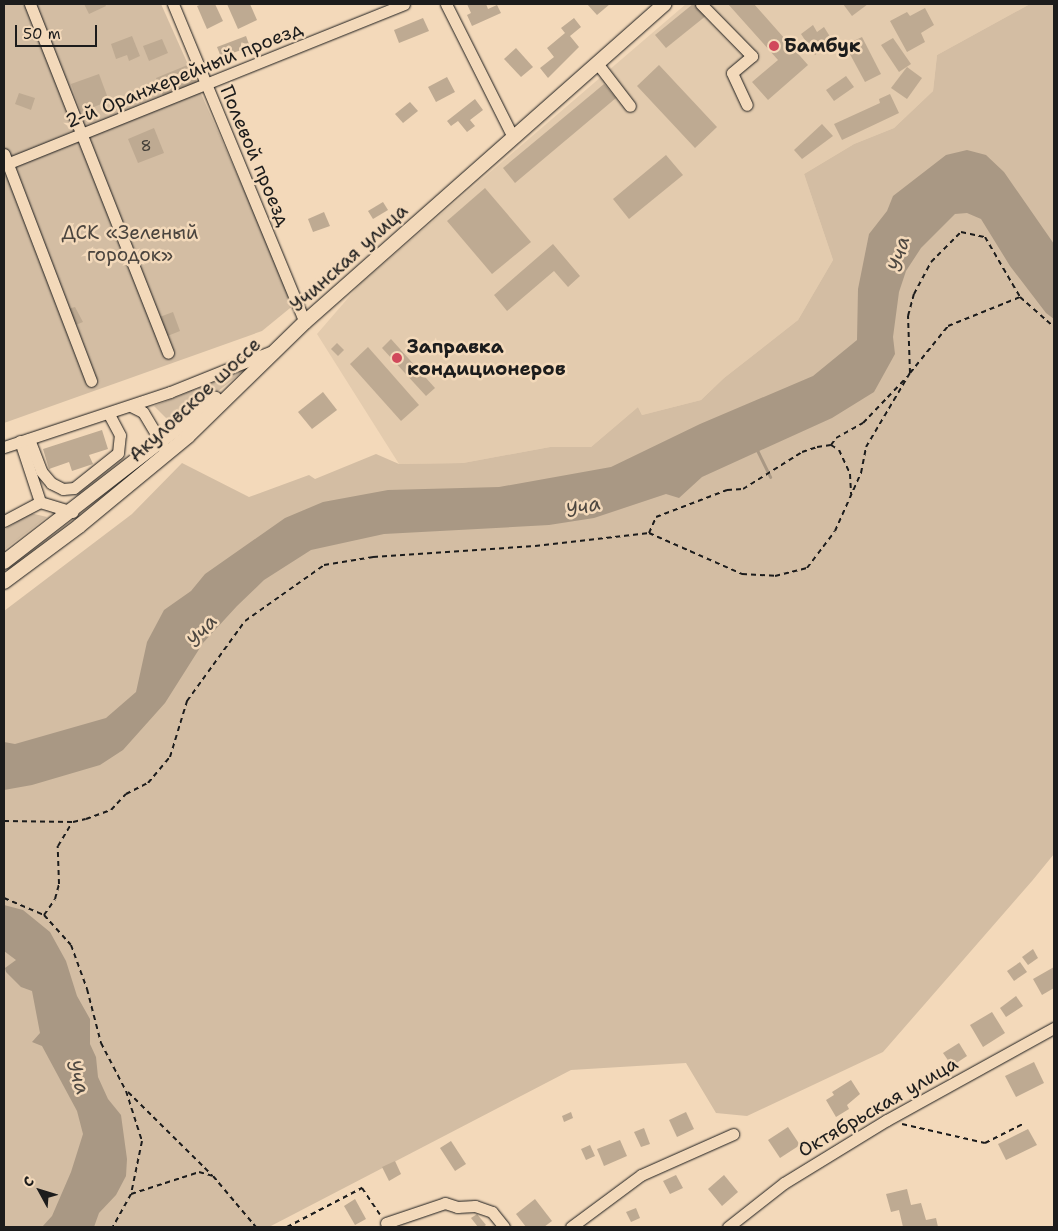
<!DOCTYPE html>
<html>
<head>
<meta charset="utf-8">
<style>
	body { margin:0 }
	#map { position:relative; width:1058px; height:1231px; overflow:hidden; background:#f3d9ba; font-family:"Shantell Sans",sans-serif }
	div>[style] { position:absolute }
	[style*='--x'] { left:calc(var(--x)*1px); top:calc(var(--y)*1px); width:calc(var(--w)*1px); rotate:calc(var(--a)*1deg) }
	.built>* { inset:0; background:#e3cbae }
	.green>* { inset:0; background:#d3bda3 }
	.water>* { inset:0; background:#a99884 }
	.stream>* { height:3px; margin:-1.5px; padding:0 1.5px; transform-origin:1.5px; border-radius:1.5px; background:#a99884 }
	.building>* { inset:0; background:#beaa92 }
	.path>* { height:2px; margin-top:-1px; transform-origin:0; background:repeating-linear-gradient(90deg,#1c1c1c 0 5px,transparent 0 9px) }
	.roads { filter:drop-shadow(0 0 1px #1c1c1c) drop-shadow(0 0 1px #1c1c1c) }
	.minor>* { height:11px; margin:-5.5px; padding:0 5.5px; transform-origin:5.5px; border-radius:5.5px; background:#f3d9ba }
	.major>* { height:14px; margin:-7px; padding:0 7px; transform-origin:7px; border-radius:7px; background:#f3d9ba }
	.dots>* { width:14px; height:14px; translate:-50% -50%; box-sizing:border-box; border:2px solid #f3d9ba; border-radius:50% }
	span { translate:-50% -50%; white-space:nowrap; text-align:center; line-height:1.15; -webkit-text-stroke:5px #f3d9ba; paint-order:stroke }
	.number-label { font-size:16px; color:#44403a }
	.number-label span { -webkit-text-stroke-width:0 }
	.poi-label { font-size:19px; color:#1c1c1c; font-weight:700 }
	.left { translate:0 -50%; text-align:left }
	.street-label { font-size:19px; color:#1c1c1c }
	.park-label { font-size:19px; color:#4a443e }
	.water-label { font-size:20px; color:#4d4740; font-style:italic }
	.frame { position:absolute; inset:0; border:5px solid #1c1c1c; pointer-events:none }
	.north { position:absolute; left:15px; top:1166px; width:50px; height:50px; -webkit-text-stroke:4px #f3d9ba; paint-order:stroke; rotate:309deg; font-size:14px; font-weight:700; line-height:20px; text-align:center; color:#1c1c1c }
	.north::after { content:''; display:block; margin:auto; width:18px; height:22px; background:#1c1c1c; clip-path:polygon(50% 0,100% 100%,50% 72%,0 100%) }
	.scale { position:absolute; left:15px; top:25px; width:82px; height:22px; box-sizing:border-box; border:2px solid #1c1c1c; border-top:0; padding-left:6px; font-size:15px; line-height:18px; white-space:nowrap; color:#1c1c1c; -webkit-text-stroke:4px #f3d9ba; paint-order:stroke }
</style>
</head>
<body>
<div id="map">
	<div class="built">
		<i style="clip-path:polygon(686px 4px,1030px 4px,937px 55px,933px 91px,894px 128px,854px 144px,804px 174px,833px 260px,798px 320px,724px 378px,701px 400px,642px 415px,638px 407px,591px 447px,550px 447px,463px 463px,399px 464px,317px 334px,361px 283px)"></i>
	</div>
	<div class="green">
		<i style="clip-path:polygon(4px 4px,161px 4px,295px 304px,262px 331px,4px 423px)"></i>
		<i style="clip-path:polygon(1030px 4px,1054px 4px,1054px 854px,1032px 881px,883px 1052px,747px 1116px,716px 1113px,686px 1063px,571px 1070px,269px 1227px,4px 1227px,4px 611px,132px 514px,182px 463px,249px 497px,309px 475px,315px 479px,376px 454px,399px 464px,463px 463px,550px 447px,591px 447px,638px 407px,642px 415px,701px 400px,724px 378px,798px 320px,833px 260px,804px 174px,854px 144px,894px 128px,933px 91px,937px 55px)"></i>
		<i style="clip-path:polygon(246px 369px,174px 426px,154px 406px)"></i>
		<i style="clip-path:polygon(30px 513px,47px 517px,4px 550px,4px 530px)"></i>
	</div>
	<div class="water">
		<i style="clip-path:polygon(967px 150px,986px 155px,1004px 172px,1054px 244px,1054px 319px,1046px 313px,1010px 266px,981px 219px,967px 213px,955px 214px,921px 248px,906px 271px,899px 292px,893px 337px,895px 354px,874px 392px,832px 418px,702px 477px,679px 498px,666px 494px,594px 518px,549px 525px,384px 534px,311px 550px,264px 580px,237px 606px,203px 643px,165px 703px,123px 750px,100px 765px,32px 785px,4px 790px,4px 742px,15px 744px,106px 718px,136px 692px,147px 642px,164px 610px,191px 591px,205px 574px,285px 518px,323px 502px,388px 490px,499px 487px,611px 467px,700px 424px,813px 376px,857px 340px,858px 289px,869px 234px,887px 211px,893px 196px,946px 155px)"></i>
		<i style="clip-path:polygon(4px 905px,23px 910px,50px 932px,66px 961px,77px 996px,90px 1019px,90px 1044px,96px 1057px,98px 1077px,108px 1099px,121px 1115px,127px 1159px,126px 1176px,116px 1195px,99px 1213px,94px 1227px,42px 1227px,52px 1216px,71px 1172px,83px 1134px,77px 1111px,42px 1046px,32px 1042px,40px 1033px,32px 991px,21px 987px,6px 972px,5px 968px,16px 960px,4px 951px)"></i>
	</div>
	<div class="stream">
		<i style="--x:757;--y:450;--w:30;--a:64"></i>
	</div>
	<div class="building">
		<i style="clip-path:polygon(84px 4px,105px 4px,106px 6px,89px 14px)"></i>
		<i style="clip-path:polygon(202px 4px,215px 4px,223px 21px,207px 29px,197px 6px)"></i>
		<i style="clip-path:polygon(227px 4px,250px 4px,257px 20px,238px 29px)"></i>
		<i style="clip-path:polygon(467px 4px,486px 4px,488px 9px,497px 5px,501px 13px,472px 26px,467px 15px,471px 13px)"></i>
		<i style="clip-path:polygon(587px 4px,610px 4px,597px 15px)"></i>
		<i style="clip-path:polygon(693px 4px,697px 4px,707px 15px,666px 48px,655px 35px)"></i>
		<i style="clip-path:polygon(728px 4px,754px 4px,808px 65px,768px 100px,752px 82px,778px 60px)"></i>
		<i style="clip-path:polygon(843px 4px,868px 4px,852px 16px)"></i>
		<i style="clip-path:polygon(925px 8px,934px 25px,921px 33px,925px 42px,907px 52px,890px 21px,907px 12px,910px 16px)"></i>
		<i style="clip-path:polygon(423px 18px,429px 31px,399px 43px,394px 30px)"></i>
		<i style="clip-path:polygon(574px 18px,581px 27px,570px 36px,579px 47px,548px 78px,540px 68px,554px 57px,547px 48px,565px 33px,561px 28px)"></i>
		<i style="clip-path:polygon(813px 25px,817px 32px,824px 27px,834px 43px,815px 55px,801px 34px)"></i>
		<i style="clip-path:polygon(132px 36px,140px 56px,129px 61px,127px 55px,116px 59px,111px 44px)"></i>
		<i style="clip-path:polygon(246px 36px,250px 47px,221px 57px,217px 47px)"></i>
		<i style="clip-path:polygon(862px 37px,881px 74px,865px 82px,845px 45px)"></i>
		<i style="clip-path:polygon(893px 38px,911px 64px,899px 72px,881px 45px)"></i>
		<i style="clip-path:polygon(162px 39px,168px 53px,149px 61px,143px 46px)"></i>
		<i style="clip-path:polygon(516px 48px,533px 67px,521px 77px,504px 59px)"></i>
		<i style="clip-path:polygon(190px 64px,197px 82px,163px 96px,156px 78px)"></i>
		<i style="clip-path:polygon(659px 65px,717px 127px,695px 148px,637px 86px)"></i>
		<i style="clip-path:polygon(907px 67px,922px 78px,907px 99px,891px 88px)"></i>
		<i style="clip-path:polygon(99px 74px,109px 101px,81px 112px,71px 84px)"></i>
		<i style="clip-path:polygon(846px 76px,854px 87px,834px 101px,826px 90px)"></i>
		<i style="clip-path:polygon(447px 77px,455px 92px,436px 102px,428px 87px)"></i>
		<i style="clip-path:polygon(604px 84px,616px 98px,515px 183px,503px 168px)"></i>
		<i style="clip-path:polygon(19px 93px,35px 98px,31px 110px,15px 104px)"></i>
		<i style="clip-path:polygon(890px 94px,899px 113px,842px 140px,834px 124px,880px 103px,879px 99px)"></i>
		<i style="clip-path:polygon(475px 99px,483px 110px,470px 120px,475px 126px,467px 132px,458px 121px,451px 126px,447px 121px)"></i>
		<i style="clip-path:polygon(410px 102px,418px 111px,403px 123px,395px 114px)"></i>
		<i style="clip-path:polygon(822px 124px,833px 136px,802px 159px,794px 150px)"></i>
		<i style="clip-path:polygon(154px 128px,164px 153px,138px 163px,128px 139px)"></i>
		<i style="clip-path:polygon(666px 155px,683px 175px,629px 219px,613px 199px)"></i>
		<i style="clip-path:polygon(485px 188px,531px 242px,492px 274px,447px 221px)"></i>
		<i style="clip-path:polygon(383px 202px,388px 210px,373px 219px,368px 211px)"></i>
		<i style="clip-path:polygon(324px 212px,330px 226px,313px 232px,308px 219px)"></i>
		<i style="clip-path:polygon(553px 244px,580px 276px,568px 287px,554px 271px,507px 311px,494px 295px)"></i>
		<i style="clip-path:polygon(75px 307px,83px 322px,73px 326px,67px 309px)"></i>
		<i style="clip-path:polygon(173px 312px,180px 331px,165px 337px,157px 318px)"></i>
		<i style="clip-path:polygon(391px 339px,435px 388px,426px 396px,382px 348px)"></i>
		<i style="clip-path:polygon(337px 343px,344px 350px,338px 356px,331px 349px)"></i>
		<i style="clip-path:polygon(368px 347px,419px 405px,401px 421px,350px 364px)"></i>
		<i style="clip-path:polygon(323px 392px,337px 410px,312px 429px,298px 412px)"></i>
		<i style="clip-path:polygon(102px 430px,108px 449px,89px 455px,93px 464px,72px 471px,69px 462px,49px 469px,43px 449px)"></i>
		<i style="clip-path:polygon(1033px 949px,1038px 958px,1028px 965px,1022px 957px)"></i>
		<i style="clip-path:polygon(1020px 962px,1027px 972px,1014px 981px,1007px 971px)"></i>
		<i style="clip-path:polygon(1054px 967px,1054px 988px,1042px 995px,1033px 979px)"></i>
		<i style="clip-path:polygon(1016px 996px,1023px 1006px,1006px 1017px,1000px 1008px)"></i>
		<i style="clip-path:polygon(992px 1012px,1005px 1033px,983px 1047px,970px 1025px)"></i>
		<i style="clip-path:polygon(959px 1043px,967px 1056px,952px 1066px,943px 1053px)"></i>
		<i style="clip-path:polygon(1034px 1062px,1044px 1083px,1016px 1097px,1005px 1076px)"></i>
		<i style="clip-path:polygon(851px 1080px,860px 1094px,847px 1105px,849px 1109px,836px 1117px,826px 1100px,834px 1095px,832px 1092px)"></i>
		<i style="clip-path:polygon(571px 1112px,573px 1118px,564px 1122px,562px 1116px)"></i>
		<i style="clip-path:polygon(686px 1112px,694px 1129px,677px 1137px,669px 1120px)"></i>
		<i style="clip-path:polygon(788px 1127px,800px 1145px,780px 1158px,768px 1140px)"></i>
		<i style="clip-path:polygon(644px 1128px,650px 1144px,641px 1147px,634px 1132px)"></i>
		<i style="clip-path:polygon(1028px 1129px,1037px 1145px,1006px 1160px,998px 1144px)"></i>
		<i style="clip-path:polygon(620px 1140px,627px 1156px,604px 1166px,597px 1149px)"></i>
		<i style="clip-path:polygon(451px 1141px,466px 1164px,455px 1171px,440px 1148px)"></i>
		<i style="clip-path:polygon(590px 1145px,595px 1156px,586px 1160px,581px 1149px)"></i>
		<i style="clip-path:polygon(395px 1161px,401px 1174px,389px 1181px,382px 1167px)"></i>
		<i style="clip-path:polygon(676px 1175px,683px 1188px,670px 1194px,663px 1181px)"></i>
		<i style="clip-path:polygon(724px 1175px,738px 1192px,722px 1206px,708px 1189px)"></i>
		<i style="clip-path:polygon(907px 1189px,911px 1205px,921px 1203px,926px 1220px,936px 1218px,938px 1227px,903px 1227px,899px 1210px,891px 1212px,886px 1194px)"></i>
		<i style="clip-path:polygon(355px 1199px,366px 1219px,355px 1225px,344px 1206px)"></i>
		<i style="clip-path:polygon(535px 1199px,552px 1221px,544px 1227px,526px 1227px,516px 1214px)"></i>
		<i style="clip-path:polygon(636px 1208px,640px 1218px,631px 1222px,626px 1212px)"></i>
		<i style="clip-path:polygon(477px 1214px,486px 1225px,483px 1227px,478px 1227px,471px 1218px)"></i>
	</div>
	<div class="path">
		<i style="--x:910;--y:373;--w:57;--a:-92"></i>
		<i style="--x:908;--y:316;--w:23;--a:-75"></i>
		<i style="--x:914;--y:294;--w:36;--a:-62"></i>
		<i style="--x:931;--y:262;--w:42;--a:-45"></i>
		<i style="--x:961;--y:232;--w:25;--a:12"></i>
		<i style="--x:985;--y:237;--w:69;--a:59.7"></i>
		<i style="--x:831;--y:445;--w:9;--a:-54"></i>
		<i style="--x:836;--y:438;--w:31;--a:-29"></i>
		<i style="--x:863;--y:423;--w:64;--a:-46.3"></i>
		<i style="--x:649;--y:533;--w:17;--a:-66"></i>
		<i style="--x:656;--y:517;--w:76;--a:-20.8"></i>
		<i style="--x:727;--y:490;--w:16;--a:-4"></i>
		<i style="--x:743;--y:489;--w:70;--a:-32.1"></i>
		<i style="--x:802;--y:452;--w:16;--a:-18"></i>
		<i style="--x:817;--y:447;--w:14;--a:-8"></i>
		<i style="--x:831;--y:445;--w:9;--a:32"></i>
		<i style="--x:839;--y:450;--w:26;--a:65"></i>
		<i style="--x:850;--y:474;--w:20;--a:87"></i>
		<i style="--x:4;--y:821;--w:69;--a:0.8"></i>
		<i style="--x:73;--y:822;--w:13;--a:-13"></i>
		<i style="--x:86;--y:819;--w:27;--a:-20"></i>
		<i style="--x:111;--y:810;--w:22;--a:-47"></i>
		<i style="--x:126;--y:794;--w:25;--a:-27"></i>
		<i style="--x:148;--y:783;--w:34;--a:-50"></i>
		<i style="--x:170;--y:757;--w:59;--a:-73.1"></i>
		<i style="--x:187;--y:701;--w:99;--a:-54.1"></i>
		<i style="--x:245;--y:621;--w:97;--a:-35.3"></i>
		<i style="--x:324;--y:565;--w:50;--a:-9.3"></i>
		<i style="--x:373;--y:557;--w:162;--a:-3.9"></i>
		<i style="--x:535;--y:546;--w:115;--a:-6.5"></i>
		<i style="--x:649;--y:533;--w:102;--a:23.8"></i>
		<i style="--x:742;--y:574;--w:33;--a:3"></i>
		<i style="--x:775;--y:576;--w:33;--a:-14"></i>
		<i style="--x:807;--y:568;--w:46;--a:-52.9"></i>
		<i style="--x:835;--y:531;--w:64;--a:-65.9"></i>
		<i style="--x:861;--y:473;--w:26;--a:-79"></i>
		<i style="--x:866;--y:447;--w:86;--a:-59.3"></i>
		<i style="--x:910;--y:373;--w:60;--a:-51"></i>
		<i style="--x:948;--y:326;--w:78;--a:-21.9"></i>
		<i style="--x:1020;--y:297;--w:45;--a:41.4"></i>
		<i style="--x:4;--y:898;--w:43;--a:23"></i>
		<i style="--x:44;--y:915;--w:40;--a:48"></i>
		<i style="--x:71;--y:945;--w:47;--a:70"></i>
		<i style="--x:87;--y:989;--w:56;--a:75.5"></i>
		<i style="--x:101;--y:1043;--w:54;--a:62.5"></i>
		<i style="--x:126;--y:1091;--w:52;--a:72.3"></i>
		<i style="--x:142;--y:1141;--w:54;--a:101.7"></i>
		<i style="--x:131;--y:1194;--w:38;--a:119"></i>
		<i style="--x:44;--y:915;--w:19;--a:-55"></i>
		<i style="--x:55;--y:899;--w:16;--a:-75"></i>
		<i style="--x:59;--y:884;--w:38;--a:-92"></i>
		<i style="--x:58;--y:846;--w:27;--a:-59"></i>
		<i style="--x:128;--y:1092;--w:118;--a:44.7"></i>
		<i style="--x:902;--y:1124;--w:85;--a:12.9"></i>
		<i style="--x:985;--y:1143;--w:42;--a:-26.6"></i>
		<i style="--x:131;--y:1194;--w:71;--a:-17.9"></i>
		<i style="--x:199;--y:1172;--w:15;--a:16"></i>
		<i style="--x:213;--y:1176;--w:67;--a:49.9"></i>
		<i style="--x:287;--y:1227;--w:85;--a:-27.5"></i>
		<i style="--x:362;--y:1188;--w:32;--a:56"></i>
	</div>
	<div class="roads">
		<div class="minor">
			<i style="--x:30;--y:4;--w:375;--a:68.4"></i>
			<i style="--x:173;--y:4;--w:344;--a:67.5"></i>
			<i style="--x:446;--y:4;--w:149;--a:63.3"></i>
			<i style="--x:701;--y:4;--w:73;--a:45.6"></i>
			<i style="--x:752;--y:56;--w:26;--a:140"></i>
			<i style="--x:732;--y:73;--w:35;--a:65"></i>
			<i style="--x:597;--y:63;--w:54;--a:52.5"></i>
			<i style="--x:4;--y:154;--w:243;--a:69"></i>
			<i style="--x:4;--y:165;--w:431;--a:-21.9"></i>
			<i style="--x:131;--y:406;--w:13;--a:27"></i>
			<i style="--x:143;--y:412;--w:43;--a:59.3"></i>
			<i style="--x:29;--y:439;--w:34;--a:69"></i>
			<i style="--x:41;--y:471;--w:16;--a:50"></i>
			<i style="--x:51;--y:483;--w:13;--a:27"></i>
			<i style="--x:63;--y:489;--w:11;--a:-5"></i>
			<i style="--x:74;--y:488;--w:56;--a:-38.5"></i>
			<i style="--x:118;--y:453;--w:18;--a:-84"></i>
			<i style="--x:120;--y:435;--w:24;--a:-118"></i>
			<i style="--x:20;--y:441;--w:64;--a:71.8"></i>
			<i style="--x:4;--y:447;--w:175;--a:-18.3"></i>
			<i style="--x:170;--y:392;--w:113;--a:-21.8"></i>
			<i style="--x:4;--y:521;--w:41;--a:-27.8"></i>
			<i style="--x:40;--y:502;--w:34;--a:17"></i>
			<i style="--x:386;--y:1223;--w:62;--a:-18.7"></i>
			<i style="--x:445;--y:1203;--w:13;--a:18"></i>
			<i style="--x:457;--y:1207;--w:18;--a:-3"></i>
			<i style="--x:475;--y:1206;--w:18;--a:19"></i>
			<i style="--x:492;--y:1212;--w:19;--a:51"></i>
			<i style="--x:571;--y:1227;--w:87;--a:-36.6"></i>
			<i style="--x:641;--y:1175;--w:101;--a:-24"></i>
			<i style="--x:728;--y:1227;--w:71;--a:-38.2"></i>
			<i style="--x:784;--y:1183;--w:121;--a:-31.5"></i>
			<i style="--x:887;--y:1120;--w:191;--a:-28.9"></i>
		</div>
		<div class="major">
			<i style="--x:4;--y:562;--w:267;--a:-37.7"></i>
			<i style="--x:4;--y:582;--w:94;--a:-36.7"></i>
			<i style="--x:79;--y:526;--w:141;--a:-39.5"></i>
			<i style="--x:188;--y:436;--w:163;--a:-44.3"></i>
			<i style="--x:305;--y:322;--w:480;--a:-41.5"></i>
		</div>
	</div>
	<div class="dots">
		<i style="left:774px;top:46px;background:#d1495b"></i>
		<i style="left:397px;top:358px;background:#d1495b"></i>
	</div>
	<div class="number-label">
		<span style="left:146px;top:146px">8</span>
	</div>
	<div class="poi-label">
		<span class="left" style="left:784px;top:46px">Бамбук</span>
		<span class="left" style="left:407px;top:358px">Заправка<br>кондиционеров</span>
	</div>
	<div class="street-label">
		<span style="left:184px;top:75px;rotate:-22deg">2-й Оранжерейный проезд</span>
		<span style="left:255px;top:156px;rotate:67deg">Полевой проезд</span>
		<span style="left:349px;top:258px;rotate:-42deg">Учинская улица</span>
		<span style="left:195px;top:400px;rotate:-43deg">Акуловское шоссе</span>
		<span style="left:878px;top:1107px;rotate:-30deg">Октябрьская улица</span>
	</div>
	<div class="park-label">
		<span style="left:130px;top:244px">ДСК «Зеленый<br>городок»</span>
	</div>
	<div class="water-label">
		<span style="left:899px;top:254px;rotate:-76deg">Уча</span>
		<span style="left:583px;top:507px;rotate:-15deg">Уча</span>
		<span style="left:202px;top:631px;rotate:-50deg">Уча</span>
		<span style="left:78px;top:1077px;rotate:72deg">Уча</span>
	</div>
	<div class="frame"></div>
	<div class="north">С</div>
	<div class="scale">50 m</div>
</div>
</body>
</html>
